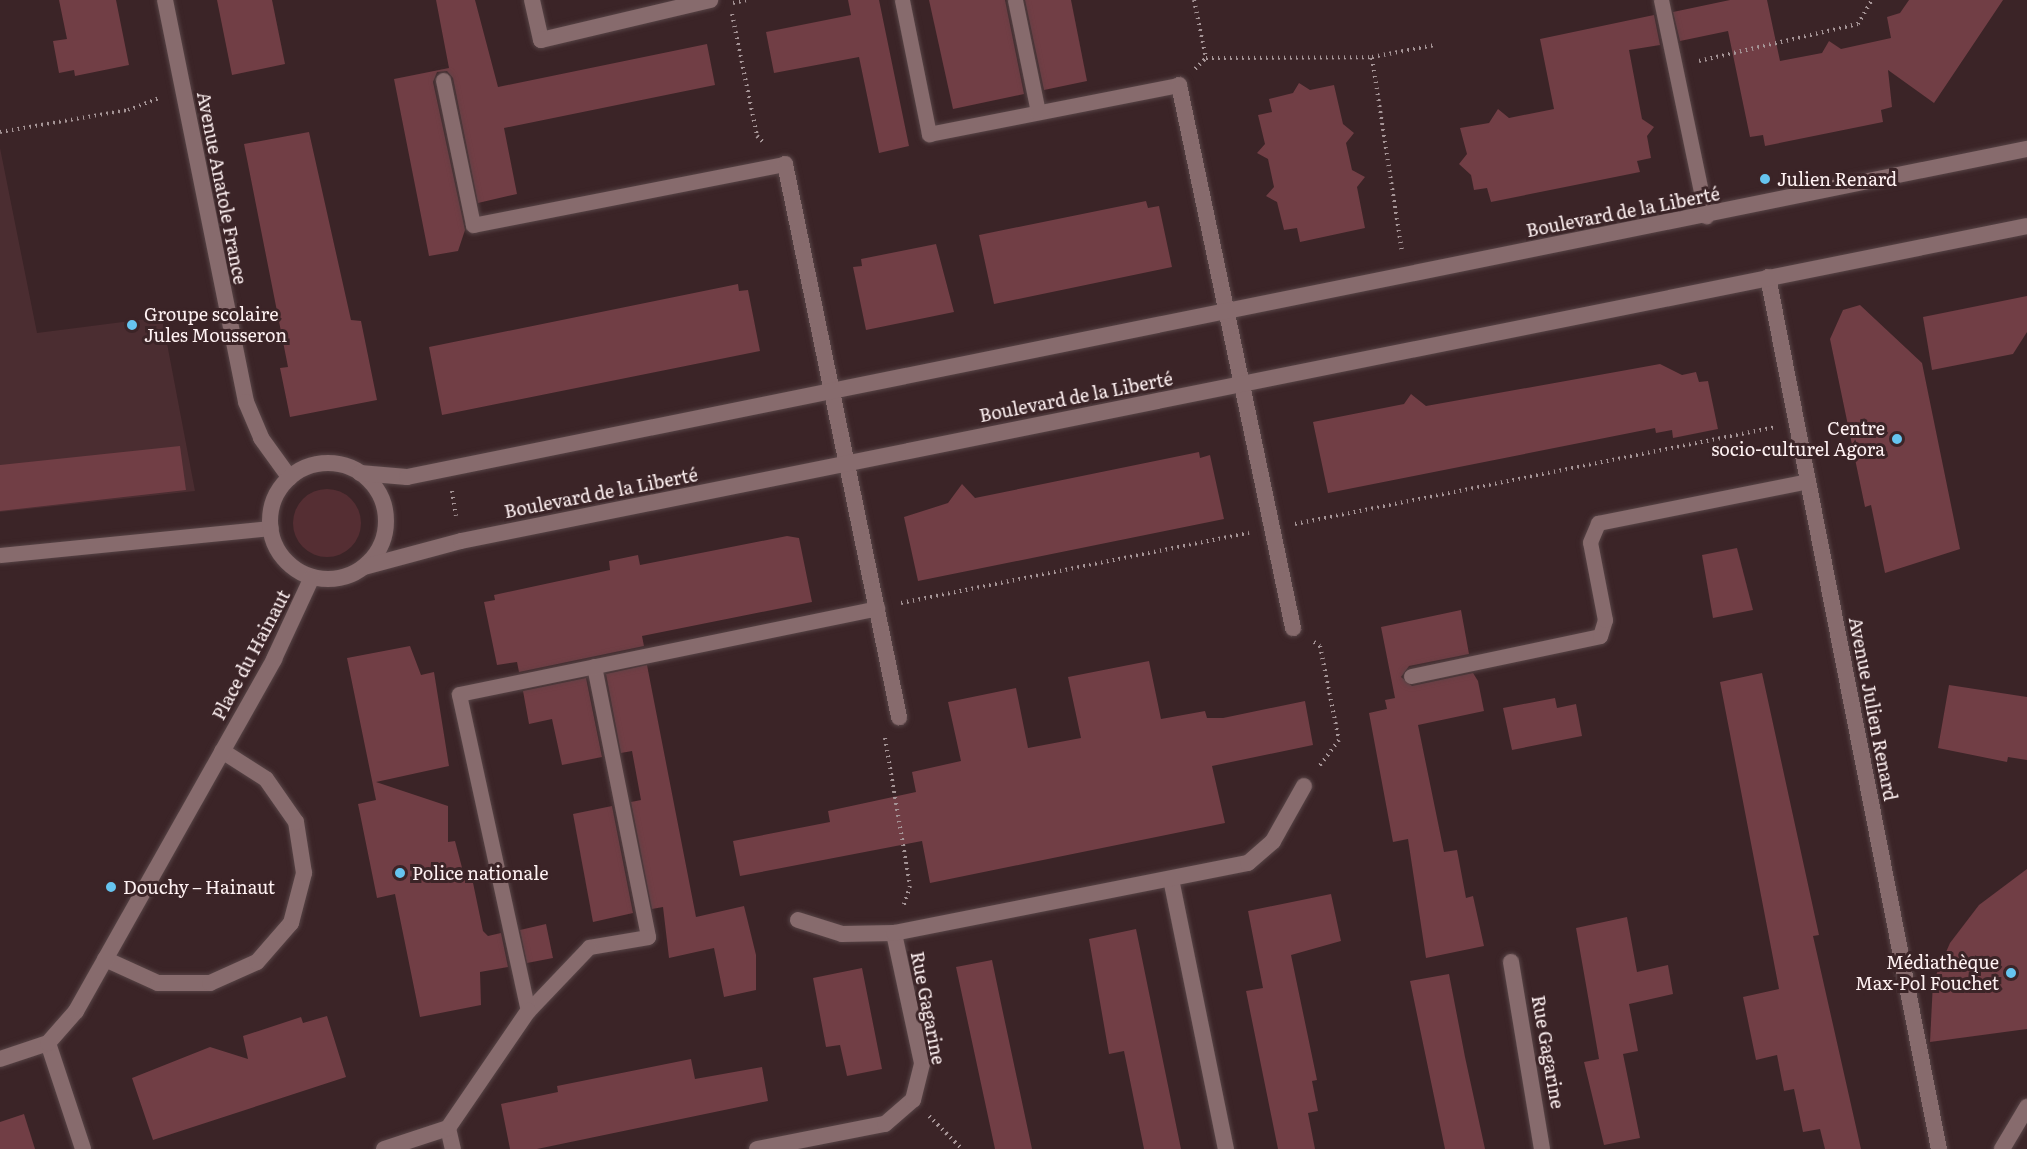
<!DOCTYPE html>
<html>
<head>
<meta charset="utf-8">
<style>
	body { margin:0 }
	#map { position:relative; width:2027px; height:1149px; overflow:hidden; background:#3b2427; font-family:Literata,serif }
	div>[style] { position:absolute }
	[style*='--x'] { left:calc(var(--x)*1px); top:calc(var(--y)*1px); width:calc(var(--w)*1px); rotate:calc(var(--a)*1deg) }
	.built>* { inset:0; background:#4b2d31 }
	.green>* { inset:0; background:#552e33 }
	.round { border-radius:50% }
	.building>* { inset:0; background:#713e45 }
	.path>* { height:4px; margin-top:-2px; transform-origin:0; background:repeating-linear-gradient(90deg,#a59496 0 1.5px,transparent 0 6px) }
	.roads { filter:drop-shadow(0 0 2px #574446) drop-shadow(0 0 2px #574446) }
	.service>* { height:15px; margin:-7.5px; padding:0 7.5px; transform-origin:7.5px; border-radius:7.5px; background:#876b6d }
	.minor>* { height:16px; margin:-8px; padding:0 8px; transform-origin:8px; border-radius:8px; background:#876b6d }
	.minor>.ring { margin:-8px; padding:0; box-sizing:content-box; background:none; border:16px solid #876b6d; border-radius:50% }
	.dots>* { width:16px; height:16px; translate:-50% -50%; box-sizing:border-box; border:3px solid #3b2427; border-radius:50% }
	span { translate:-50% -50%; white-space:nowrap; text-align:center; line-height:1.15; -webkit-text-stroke:6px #3b2427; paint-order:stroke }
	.poi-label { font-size:18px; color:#fef1f2 }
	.left { translate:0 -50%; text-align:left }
	.right { translate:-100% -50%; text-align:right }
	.street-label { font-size:18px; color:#fef1f2 }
</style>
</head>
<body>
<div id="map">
	<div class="built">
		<i style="clip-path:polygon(0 148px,37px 333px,162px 317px,195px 491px,0 512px)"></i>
	</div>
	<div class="green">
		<i class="round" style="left:293px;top:489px;width:68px;height:68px"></i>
	</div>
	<div class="building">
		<i style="clip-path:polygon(59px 0,116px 0,129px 65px,75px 76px,74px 70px,59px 73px,53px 41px,67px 39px)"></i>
		<i style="clip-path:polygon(217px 0,272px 0,285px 64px,232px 75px)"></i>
		<i style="clip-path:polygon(436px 0,475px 0,498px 87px,707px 44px,715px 85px,504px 128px,517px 194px,478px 203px,453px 78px,447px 71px,437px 72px,433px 82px,465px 230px,458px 251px,429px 256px,394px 79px,449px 68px)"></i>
		<i style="clip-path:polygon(848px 0,879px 0,909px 146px,879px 153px,859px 57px,774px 73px,766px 32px,851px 15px)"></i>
		<i style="clip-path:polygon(929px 0,1005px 0,1024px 94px,953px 109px)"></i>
		<i style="clip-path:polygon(1025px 0,1071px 0,1087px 81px,1044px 90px)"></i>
		<i style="clip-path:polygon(1730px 0,1767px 0,1780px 61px,1822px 53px,1829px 41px,1841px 49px,1891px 38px,1887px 17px,1900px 13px,1909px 0,2003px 0,1934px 103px,1888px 70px,1892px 107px,1881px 110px,1883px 122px,1765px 146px,1763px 135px,1750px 137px,1728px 31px,1680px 41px,1673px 12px)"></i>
		<i style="clip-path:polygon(1654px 15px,1660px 45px,1629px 50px,1642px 119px,1654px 127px,1647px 136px,1651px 158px,1637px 161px,1640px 172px,1491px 202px,1487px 188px,1474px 190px,1471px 175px,1459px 164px,1467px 154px,1460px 128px,1489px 123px,1498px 109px,1509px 118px,1554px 109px,1540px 39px)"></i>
		<i style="clip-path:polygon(1299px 83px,1310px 90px,1334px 85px,1343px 124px,1354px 133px,1346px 143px,1352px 170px,1365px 177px,1357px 187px,1365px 228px,1300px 242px,1297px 228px,1284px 230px,1277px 202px,1266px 196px,1274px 187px,1268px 159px,1257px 153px,1265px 144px,1258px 115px,1272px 112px,1269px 99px,1293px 93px)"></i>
		<i style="clip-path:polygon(309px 132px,351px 320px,361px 321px,377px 400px,290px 417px,280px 368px,288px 367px,244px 144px)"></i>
		<i style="clip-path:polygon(1146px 201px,1148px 208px,1159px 206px,1172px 267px,994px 304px,979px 235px)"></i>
		<i style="clip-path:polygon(936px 244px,954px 312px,866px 330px,853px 267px,862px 266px,861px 259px)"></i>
		<i style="clip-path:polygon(738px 284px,739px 291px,748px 290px,760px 351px,442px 415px,429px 347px)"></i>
		<i style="clip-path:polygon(2027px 296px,2027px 332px,2013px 354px,1932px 370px,1923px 317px)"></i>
		<i style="clip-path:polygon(1860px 305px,1922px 363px,1960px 549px,1885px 573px,1871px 505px,1865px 507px,1830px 339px,1843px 310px)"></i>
		<i style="clip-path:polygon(1660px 364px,1682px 375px,1696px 372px,1699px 382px,1708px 381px,1718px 429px,1673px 438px,1672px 430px,1656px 433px,1655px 428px,1328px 493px,1313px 422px,1404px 404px,1411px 394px,1426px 406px)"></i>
		<i style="clip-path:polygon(180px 446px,186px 490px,0 511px,0 465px)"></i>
		<i style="clip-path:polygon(1199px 452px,1200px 458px,1210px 455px,1224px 519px,918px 581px,904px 517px,948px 503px,962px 484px,975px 498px)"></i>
		<i style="clip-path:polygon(787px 536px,799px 538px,812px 602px,642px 636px,644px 646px,519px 672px,517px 662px,497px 665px,484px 602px,495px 600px,494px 595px,610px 570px,609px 561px,638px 555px,640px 565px)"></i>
		<i style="clip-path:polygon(1737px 548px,1753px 610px,1713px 618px,1702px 555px)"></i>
		<i style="clip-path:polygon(1461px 610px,1469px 654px,1409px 666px,1401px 677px,1412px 686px,1473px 673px,1478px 681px,1484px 711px,1418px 725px,1444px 852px,1457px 850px,1466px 898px,1473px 896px,1484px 946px,1426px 958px,1408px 839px,1393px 842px,1369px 713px,1387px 709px,1385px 700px,1395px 698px,1381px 627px)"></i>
		<i style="clip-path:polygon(410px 646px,421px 675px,434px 672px,449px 766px,376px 782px,448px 806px,448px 842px,455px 841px,465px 879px,472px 878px,483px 931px,488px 936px,501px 933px,508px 967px,480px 972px,481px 1005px,420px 1017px,395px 894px,377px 898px,358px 804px,376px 800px,347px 658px)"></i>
		<i style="clip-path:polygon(1149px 661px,1161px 719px,1205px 711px,1207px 718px,1223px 718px,1305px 701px,1313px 745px,1212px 766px,1225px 823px,930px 883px,922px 841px,740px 876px,733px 841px,830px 822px,828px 811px,916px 792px,912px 772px,961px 761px,948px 702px,1016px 688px,1028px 748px,1081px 738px,1068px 677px)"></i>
		<i style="clip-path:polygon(647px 665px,696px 917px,744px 906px,756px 955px,756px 990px,724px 997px,714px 948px,669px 958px,663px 907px,652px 909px,631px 802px,641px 800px,632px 751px,621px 753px,606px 674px)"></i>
		<i style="clip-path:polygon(1762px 673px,1819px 935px,1813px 936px,1861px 1149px,1825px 1149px,1820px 1129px,1803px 1132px,1794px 1089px,1784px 1091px,1777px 1055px,1756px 1060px,1743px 997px,1779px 989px,1720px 682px)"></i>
		<i style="clip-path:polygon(586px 678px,602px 757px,562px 765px,552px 719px,529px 724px,523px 691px)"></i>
		<i style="clip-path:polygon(1949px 685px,2027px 697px,2027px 760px,2008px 757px,2007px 762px,1938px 748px)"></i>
		<i style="clip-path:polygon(1555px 698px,1557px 708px,1576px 704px,1582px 736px,1512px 750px,1503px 708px)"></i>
		<i style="clip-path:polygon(612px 806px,633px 913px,593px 922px,573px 814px)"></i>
		<i style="clip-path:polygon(2027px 869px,2027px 1029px,1930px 1042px,1933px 982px,1950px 943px,1979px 905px)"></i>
		<i style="clip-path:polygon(1331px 894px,1341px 941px,1291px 955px,1317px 1080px,1312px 1081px,1318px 1111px,1308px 1113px,1315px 1149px,1278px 1149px,1246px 991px,1263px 988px,1248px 911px)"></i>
		<i style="clip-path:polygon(1627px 917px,1637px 972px,1668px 965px,1673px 994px,1629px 1004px,1638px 1051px,1623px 1054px,1640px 1138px,1604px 1145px,1584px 1062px,1599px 1059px,1576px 928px)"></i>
		<i style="clip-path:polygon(546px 924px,553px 958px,527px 963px,520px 930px)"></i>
		<i style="clip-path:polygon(1136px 929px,1146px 978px,1181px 1149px,1144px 1149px,1124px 1051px,1109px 1054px,1089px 939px)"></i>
		<i style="clip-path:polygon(992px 960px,1002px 1008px,1032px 1149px,995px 1149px,956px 967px)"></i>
		<i style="clip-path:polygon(862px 968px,882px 1069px,847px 1076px,840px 1045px,826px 1047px,813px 978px)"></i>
		<i style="clip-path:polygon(1449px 974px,1465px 1057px,1485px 1149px,1445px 1149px,1410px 981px)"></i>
		<i style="clip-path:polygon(327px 1016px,346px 1077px,153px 1140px,132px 1078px,210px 1047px,248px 1059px,243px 1036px,301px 1017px,303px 1023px)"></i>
		<i style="clip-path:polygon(691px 1059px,695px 1079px,762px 1067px,768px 1101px,537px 1149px,510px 1149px,501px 1104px,558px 1092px,557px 1086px)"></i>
		<i style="clip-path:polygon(24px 1114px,35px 1149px,0 1149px,0 1122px)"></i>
	</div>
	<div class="path">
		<i style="--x:1194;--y:0;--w:59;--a:78.3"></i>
		<i style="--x:733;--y:3;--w:14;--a:-12"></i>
		<i style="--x:732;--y:14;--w:125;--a:78.4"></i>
		<i style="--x:757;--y:136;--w:11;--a:45"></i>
		<i style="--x:1372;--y:58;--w:196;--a:81.2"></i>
		<i style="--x:1699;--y:61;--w:163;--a:-13.1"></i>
		<i style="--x:1858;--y:24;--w:28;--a:-60"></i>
		<i style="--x:1195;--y:69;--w:16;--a:-45"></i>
		<i style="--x:1206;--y:58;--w:166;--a:-0.3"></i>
		<i style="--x:1372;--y:57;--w:64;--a:-10.8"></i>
		<i style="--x:0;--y:132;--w:130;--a:-9.8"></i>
		<i style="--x:128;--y:110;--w:34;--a:-21"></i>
		<i style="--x:452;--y:491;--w:25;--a:81"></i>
		<i style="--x:1295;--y:524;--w:488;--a:-11.4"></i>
		<i style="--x:901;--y:603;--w:355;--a:-11.4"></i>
		<i style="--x:1314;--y:642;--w:7;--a:34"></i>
		<i style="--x:1320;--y:646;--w:96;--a:78.6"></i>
		<i style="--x:1339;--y:740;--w:34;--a:127"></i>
		<i style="--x:885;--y:738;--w:150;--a:80.4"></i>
		<i style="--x:910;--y:886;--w:22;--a:108"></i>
		<i style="--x:929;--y:1116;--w:47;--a:45"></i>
	</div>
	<div class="roads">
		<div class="service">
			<i style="--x:902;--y:0;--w:137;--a:78.6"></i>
			<i style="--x:929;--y:134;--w:255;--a:-11.1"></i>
			<i style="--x:1015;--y:0;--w:114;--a:78.4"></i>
			<i style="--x:1661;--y:0;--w:221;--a:78.2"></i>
			<i style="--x:443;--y:80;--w:148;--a:78.3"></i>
			<i style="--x:473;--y:225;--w:318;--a:-11.1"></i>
			<i style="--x:0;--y:555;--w:272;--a:-5.7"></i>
			<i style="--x:594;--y:666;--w:276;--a:78.7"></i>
			<i style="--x:648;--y:937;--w:60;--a:170.4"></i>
			<i style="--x:589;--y:947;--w:88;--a:133.6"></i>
			<i style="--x:528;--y:1011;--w:324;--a:-102.3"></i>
			<i style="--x:459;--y:694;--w:427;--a:-11.6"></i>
			<i style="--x:1411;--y:676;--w:193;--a:-11.9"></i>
			<i style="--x:1600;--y:636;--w:17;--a:-73"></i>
			<i style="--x:1605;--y:620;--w:79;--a:-100.9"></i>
			<i style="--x:1590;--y:542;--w:21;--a:-67"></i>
			<i style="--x:1598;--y:523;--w:214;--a:-11.3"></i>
		</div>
		<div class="minor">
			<i style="--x:165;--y:0;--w:410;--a:78.6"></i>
			<i style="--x:246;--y:402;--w:39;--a:67"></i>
			<i style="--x:261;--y:438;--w:49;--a:54.1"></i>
			<i style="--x:532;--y:0;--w:41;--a:77.3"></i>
			<i style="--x:541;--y:40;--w:174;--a:-13.3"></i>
			<i style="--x:1179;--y:85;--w:555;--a:78.14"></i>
			<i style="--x:785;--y:164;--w:565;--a:78.35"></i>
			<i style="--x:1768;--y:277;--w:889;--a:78.91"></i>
			<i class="ring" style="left:270px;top:463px;width:100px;height:100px"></i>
			<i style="--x:360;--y:473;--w:47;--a:4.9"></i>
			<i style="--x:407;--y:477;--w:1653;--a:-11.45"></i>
			<i style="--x:364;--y:567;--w:100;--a:-15"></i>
			<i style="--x:461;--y:541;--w:1597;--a:-11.37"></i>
			<i style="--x:1171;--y:879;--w:276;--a:78.5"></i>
			<i style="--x:798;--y:920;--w:46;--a:17.7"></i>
			<i style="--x:842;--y:934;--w:52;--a:-1.1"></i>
			<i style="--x:105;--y:959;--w:58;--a:24.4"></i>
			<i style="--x:158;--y:983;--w:52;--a:0"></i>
			<i style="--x:210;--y:983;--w:51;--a:-24.1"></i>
			<i style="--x:257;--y:962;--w:52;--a:-48.9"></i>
			<i style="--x:291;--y:923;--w:52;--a:-75.4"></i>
			<i style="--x:304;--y:873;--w:52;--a:-98.9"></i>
			<i style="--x:296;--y:822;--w:52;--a:-124.9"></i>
			<i style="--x:266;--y:779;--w:52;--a:-147.5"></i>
			<i style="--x:1511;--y:962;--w:190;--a:80.6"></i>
			<i style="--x:48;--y:1043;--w:112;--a:71.7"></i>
			<i style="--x:0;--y:1059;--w:51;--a:-18.4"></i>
			<i style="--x:48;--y:1043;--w:43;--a:-48.8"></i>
			<i style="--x:76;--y:1011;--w:404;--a:-60.6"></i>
			<i style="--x:274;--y:659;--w:90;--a:-65.1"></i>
			<i style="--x:448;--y:1128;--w:22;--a:77"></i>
			<i style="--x:384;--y:1149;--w:67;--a:-18.2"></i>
			<i style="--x:448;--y:1128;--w:142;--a:-55.6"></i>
			<i style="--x:757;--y:1149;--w:130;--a:-11.1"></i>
			<i style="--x:885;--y:1124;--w:37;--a:-41"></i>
			<i style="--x:913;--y:1100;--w:38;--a:-76"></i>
			<i style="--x:922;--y:1063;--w:133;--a:-102.2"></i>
			<i style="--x:894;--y:933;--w:361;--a:-11.2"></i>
			<i style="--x:1248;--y:863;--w:33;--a:-41"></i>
			<i style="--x:1273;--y:841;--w:63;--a:-60.6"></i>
			<i style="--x:2002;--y:1149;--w:49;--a:-59.2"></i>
		</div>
	</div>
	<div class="dots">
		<i style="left:1765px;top:179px;background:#66c4ef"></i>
		<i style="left:132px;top:325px;background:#66c4ef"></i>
		<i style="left:1897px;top:439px;background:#66c4ef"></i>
		<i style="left:400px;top:873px;background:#66c4ef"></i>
		<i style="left:111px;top:887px;background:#66c4ef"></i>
		<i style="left:2011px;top:973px;background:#66c4ef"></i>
	</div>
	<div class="poi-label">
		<span class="left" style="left:1777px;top:179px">Julien Renard</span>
		<span class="left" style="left:144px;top:325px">Groupe scolaire<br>Jules Mousseron</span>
		<span class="right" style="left:1885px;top:439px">Centre<br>socio-culturel Agora</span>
		<span class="left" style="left:412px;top:873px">Police nationale</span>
		<span class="left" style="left:123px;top:887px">Douchy – Hainaut</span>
		<span class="right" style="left:1999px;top:973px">Médiathèque<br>Max-Pol Fouchet</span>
	</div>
	<div class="street-label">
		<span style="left:222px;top:188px;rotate:79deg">Avenue Anatole France</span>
		<span style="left:1623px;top:212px;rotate:-11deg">Boulevard de la Liberté</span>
		<span style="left:1076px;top:397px;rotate:-11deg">Boulevard de la Liberté</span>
		<span style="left:601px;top:493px;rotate:-11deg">Boulevard de la Liberté</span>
		<span style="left:251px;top:655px;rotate:-62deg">Place du Hainaut</span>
		<span style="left:1873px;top:709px;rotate:79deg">Avenue Julien Renard</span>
		<span style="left:928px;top:1008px;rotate:79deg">Rue Gagarine</span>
		<span style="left:1548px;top:1052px;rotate:80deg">Rue Gagarine</span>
	</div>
</div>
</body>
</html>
